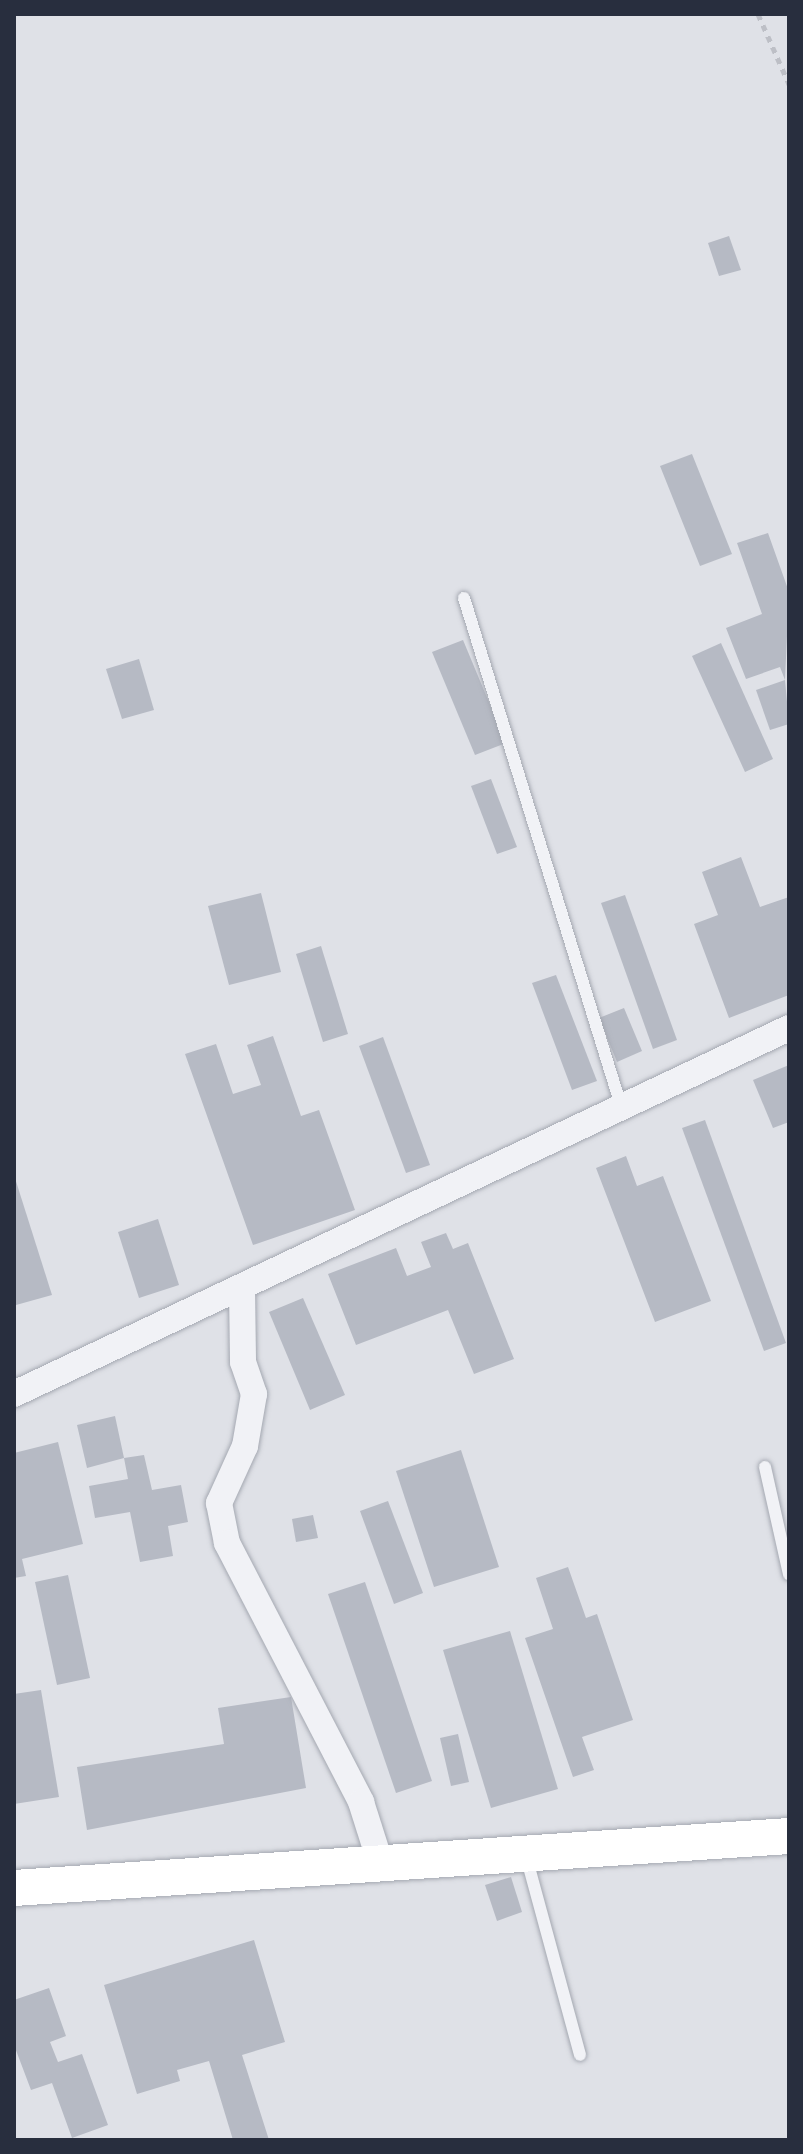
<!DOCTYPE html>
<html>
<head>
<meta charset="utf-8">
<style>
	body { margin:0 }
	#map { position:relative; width:803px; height:2154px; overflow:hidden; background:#dfe1e7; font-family:"Work Sans",sans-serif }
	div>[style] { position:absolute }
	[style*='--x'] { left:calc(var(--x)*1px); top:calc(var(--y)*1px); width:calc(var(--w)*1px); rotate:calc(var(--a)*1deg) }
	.building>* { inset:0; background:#b6bac4 }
	.path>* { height:5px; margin-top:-2.5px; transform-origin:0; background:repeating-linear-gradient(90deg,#bdbfc6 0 6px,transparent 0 12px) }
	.roads { filter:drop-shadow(0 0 2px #a4a8b1) drop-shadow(0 0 2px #a4a8b1) }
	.service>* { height:12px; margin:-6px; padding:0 6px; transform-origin:6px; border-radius:6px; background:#f1f2f6 }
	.minor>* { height:26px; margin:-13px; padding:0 13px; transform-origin:13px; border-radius:13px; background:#f1f2f6 }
	.secondary>* { height:36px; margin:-18px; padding:0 18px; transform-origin:18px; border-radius:18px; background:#fff }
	span { translate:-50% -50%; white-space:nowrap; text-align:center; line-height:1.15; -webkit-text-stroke:8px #eef0f5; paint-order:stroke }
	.frame { position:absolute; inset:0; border:16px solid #282e3e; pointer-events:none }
</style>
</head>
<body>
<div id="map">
	<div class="building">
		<i style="clip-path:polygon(729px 236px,741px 270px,719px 276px,708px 243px)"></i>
		<i style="clip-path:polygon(692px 454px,732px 554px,700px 566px,660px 466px)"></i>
		<i style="clip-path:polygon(768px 533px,789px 592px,785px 680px,780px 667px,746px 679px,726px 628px,762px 614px,737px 543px)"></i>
		<i style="clip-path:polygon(463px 640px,506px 743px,475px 755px,432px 652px)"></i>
		<i style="clip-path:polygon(721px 643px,773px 759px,745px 772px,692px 656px)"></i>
		<i style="clip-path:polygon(139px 659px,154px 710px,122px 719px,106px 669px)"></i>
		<i style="clip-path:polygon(785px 680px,789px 724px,770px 730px,756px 690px)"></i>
		<i style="clip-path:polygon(491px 779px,517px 847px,497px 854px,471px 786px)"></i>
		<i style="clip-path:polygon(741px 857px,760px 907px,789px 897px,789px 995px,729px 1018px,694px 924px,718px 915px,702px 872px)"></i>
		<i style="clip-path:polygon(261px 893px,281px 972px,229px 985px,208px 906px)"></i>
		<i style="clip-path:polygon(625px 895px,677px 1040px,653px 1049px,601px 903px)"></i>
		<i style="clip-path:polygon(321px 946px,348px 1034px,323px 1042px,296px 954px)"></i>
		<i style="clip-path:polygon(556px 975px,597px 1081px,572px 1090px,532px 983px)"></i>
		<i style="clip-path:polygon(624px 1008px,642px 1051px,617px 1062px,599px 1018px)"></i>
		<i style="clip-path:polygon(273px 1036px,301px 1116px,319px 1110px,355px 1210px,253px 1245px,185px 1054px,216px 1044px,233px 1094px,261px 1085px,247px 1045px)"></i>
		<i style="clip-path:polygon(383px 1037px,430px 1165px,406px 1173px,359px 1046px)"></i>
		<i style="clip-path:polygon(789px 1065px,789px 1122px,773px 1128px,753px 1080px)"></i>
		<i style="clip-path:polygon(705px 1120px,786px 1343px,764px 1351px,682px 1128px)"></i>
		<i style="clip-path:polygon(626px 1156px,637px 1186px,663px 1176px,711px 1301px,655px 1322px,596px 1168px)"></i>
		<i style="clip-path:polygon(14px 1175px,52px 1295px,16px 1305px,14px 1298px)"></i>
		<i style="clip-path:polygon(158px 1219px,179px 1285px,139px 1298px,118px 1232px)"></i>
		<i style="clip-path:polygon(446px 1233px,453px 1249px,468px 1243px,514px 1359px,474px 1374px,448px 1310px,356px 1345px,328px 1274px,396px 1248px,407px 1276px,431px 1267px,421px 1242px)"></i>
		<i style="clip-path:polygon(303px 1298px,345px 1395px,310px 1410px,269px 1312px)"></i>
		<i style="clip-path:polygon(115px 1416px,124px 1458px,87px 1468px,77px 1425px)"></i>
		<i style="clip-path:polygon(58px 1442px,83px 1544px,22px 1559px,26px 1576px,14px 1578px,14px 1453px)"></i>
		<i style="clip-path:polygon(461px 1450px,499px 1567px,434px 1587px,396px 1471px)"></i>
		<i style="clip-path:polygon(144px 1455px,152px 1490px,181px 1485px,188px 1522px,168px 1526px,173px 1556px,140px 1562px,130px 1512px,95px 1518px,89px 1486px,128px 1479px,124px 1458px)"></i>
		<i style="clip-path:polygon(388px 1501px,423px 1593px,394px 1604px,360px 1511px)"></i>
		<i style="clip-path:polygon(313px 1515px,318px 1538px,296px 1542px,292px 1519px)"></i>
		<i style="clip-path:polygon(568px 1567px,586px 1618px,597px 1614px,633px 1720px,582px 1737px,594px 1770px,573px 1777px,525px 1638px,553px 1629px,536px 1578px)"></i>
		<i style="clip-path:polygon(68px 1575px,90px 1678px,57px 1685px,35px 1582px)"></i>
		<i style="clip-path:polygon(365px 1582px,432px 1781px,396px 1793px,328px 1594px)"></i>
		<i style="clip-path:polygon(510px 1631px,558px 1789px,491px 1808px,443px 1650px)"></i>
		<i style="clip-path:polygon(41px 1690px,59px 1797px,14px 1804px,14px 1694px)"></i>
		<i style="clip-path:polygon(291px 1697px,306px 1788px,87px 1830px,77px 1767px,224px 1744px,218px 1708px)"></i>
		<i style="clip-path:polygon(458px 1734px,469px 1782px,451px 1786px,440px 1738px)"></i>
		<i style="clip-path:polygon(511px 1877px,522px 1912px,497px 1921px,485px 1885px)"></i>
		<i style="clip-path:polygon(254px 1940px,285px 2042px,242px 2055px,269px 2140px,233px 2140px,209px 2061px,177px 2070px,180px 2081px,137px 2094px,104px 1985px)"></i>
		<i style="clip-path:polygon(49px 1988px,66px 2036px,50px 2042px,58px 2062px,82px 2054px,108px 2125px,72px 2138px,52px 2083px,31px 2090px,14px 2045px,14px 2000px)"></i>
	</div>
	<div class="path">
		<i style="--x:758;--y:14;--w:77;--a:66.1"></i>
	</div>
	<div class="roads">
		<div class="service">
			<i style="--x:464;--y:598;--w:535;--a:72.82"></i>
			<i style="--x:765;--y:1467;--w:110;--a:77.4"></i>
			<i style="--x:526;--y:1856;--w:206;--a:74.8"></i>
		</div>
		<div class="minor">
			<i style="--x:242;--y:1288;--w:74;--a:89.2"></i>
			<i style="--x:243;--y:1362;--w:34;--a:71"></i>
			<i style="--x:254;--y:1394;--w:53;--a:99.8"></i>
			<i style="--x:245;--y:1446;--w:63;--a:114.5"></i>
			<i style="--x:219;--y:1503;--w:41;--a:78.7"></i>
			<i style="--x:227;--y:1543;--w:292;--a:62.6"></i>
			<i style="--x:361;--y:1802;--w:63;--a:72.4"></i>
			<i style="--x:14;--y:1394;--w:857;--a:-25.28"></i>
		</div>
		<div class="secondary">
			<i style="--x:14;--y:1888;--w:777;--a:-3.84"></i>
		</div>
	</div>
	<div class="frame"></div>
</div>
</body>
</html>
